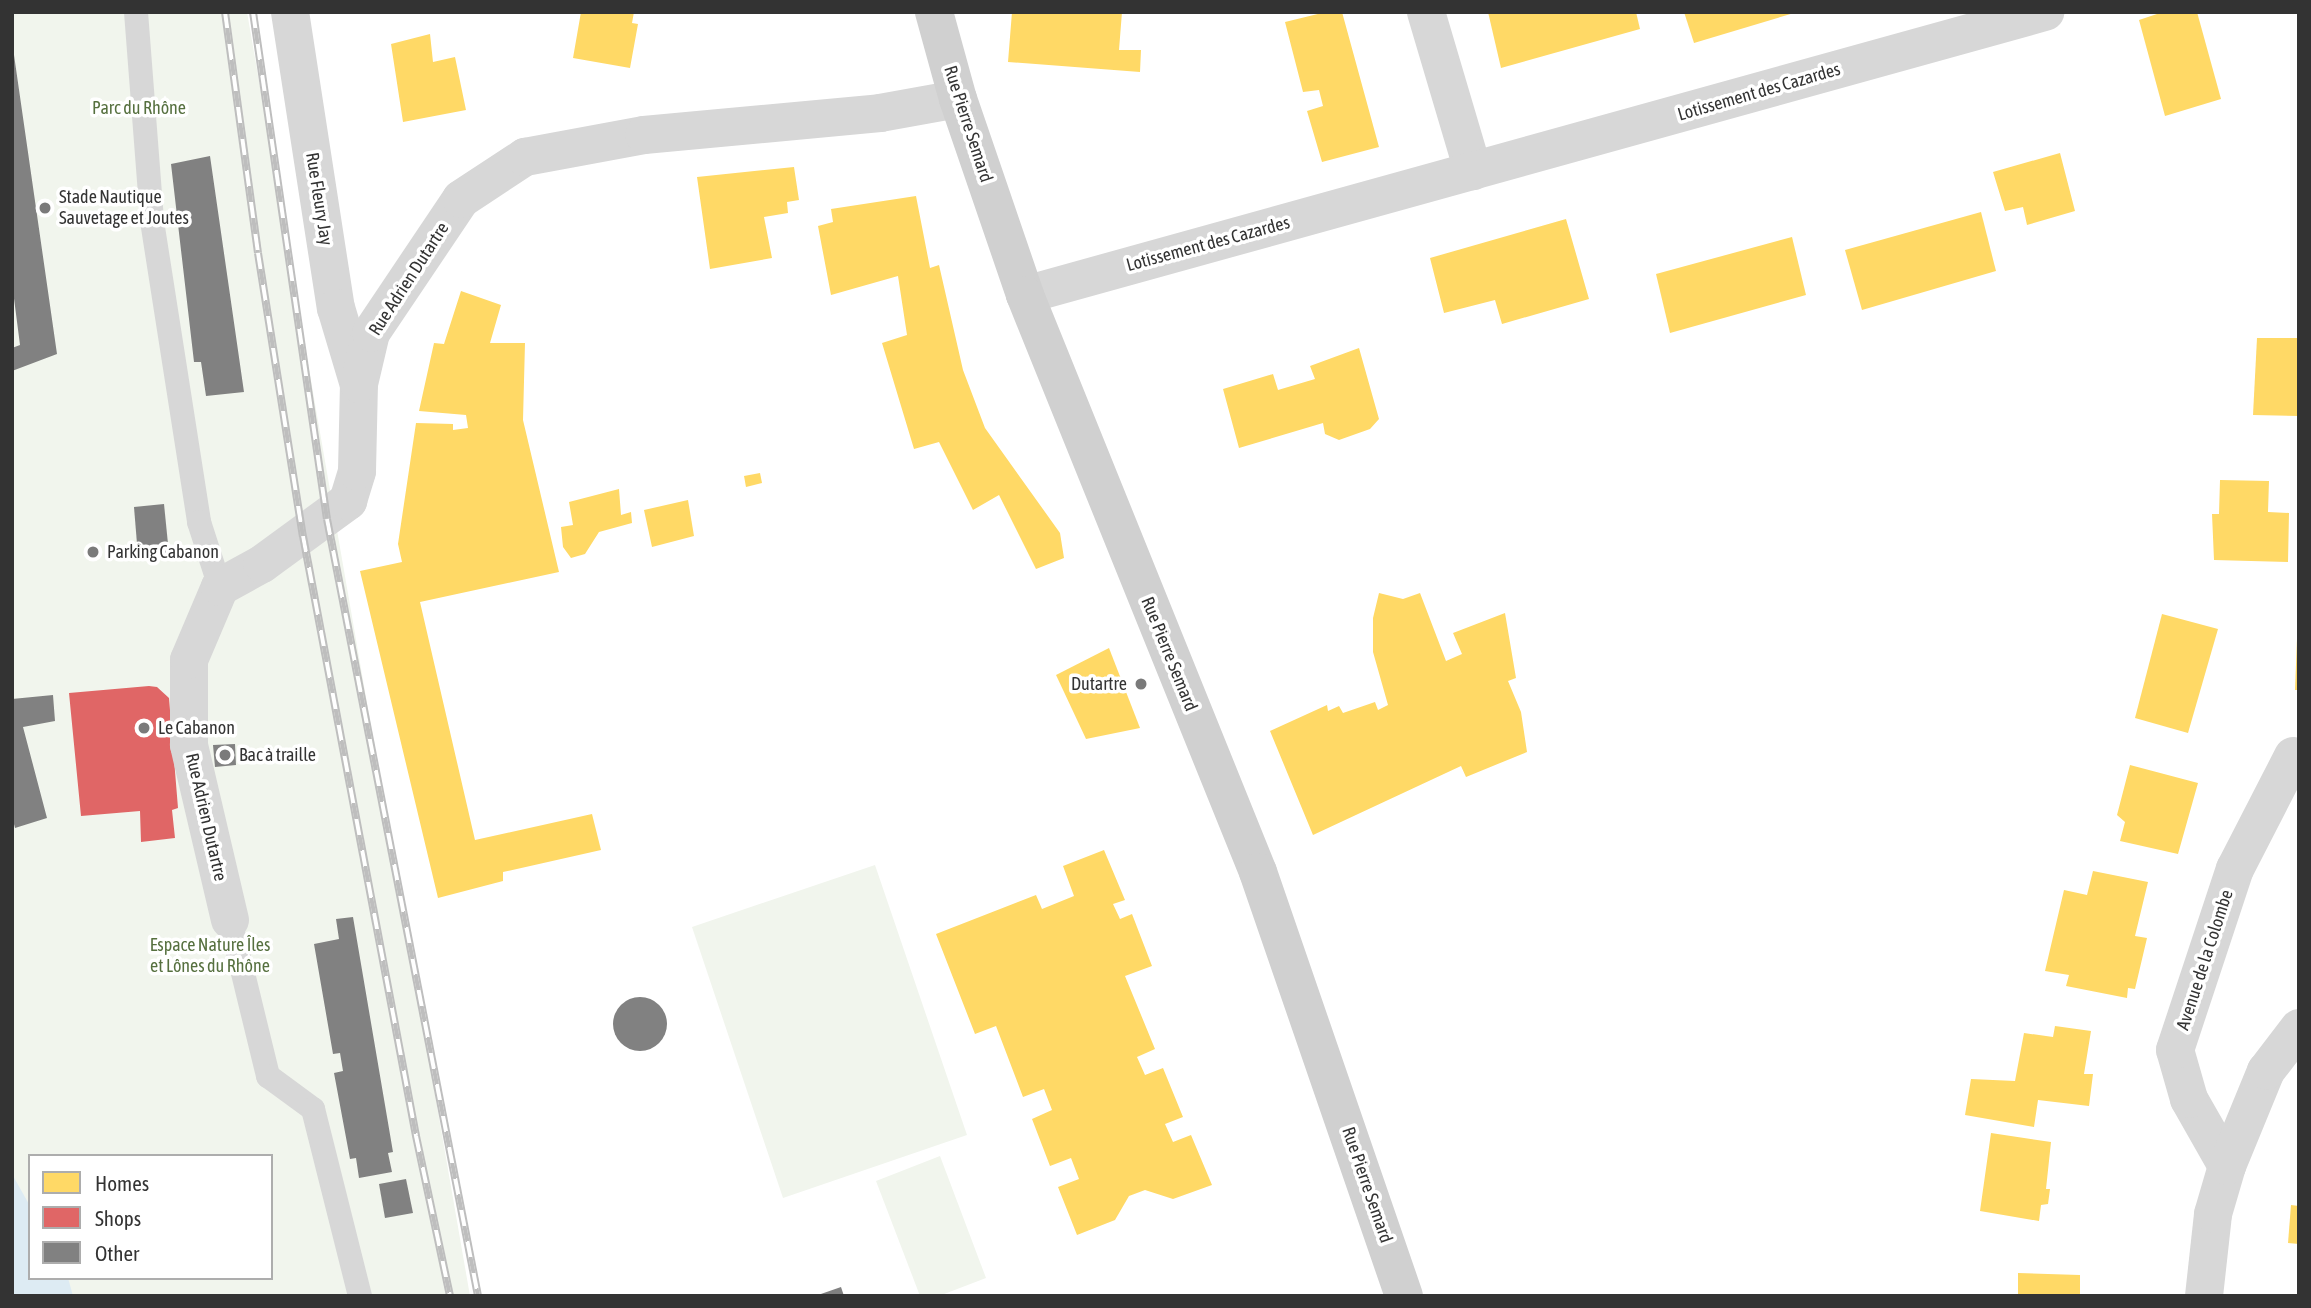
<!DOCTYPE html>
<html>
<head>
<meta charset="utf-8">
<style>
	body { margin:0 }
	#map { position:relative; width:2311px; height:1308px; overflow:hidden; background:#fff; font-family:"Asap Condensed",sans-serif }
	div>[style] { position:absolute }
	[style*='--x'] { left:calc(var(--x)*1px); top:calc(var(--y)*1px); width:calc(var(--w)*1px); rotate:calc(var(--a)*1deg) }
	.green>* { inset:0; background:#f1f5ed }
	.water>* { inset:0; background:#ddebf3 }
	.homes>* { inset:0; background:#ffd966 }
	.shops>* { inset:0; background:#e06666 }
	.building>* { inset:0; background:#818181 }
	.round { border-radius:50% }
	.lane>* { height:24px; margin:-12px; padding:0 12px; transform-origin:12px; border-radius:12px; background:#d7d7d7 }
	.street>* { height:38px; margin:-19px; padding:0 19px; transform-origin:19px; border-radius:19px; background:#d7d7d7 }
	.secondary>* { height:38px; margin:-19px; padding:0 19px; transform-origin:19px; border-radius:19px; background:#d0d0d0 }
	.rail>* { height:8px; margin-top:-4px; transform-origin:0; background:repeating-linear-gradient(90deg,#fff 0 16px,#bebebe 0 32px); box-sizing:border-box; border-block:2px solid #bebebe }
	.dots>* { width:19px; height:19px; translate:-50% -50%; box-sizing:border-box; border:4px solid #fff; border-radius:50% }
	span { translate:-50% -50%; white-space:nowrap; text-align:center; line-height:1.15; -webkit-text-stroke:7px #fff; paint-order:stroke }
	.street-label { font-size:18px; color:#333 }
	.park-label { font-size:18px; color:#56703f }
	.poi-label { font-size:18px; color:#333 }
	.left { translate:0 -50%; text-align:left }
	.right { translate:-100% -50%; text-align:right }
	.frame { position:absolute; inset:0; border:14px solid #333; pointer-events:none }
	.legend { position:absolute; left:28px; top:1154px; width:245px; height:126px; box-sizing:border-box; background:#fff; border:2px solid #adadad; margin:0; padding:9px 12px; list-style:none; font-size:21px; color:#333 }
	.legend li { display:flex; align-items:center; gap:14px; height:35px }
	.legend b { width:35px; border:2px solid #adadad }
</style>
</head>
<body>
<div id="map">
	<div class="green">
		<i style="clip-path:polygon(evenodd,12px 12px,247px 12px,470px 1296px,12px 1296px,12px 12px,30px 1156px,271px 1156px,271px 1278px,30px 1278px,30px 1156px)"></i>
		<i style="clip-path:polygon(875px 865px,967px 1135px,783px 1198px,692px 927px)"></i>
		<i style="clip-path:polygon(940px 1156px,986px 1278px,939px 1296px,920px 1296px,876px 1181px)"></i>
	</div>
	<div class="water">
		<i style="clip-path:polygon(12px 1174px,30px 1206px,30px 1278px,68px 1278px,73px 1296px,12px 1296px)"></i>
	</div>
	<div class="homes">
		<i style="clip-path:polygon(581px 12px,634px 12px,632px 23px,638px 24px,630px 68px,573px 58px)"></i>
		<i style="clip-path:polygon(1012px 12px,1122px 12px,1119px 50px,1141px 50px,1140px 72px,1008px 62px)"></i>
		<i style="clip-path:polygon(1326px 12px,1342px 12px,1379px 147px,1322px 162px,1307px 111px,1323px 106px,1319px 90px,1303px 92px,1285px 22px)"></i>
		<i style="clip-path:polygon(1488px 12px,1636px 12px,1640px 29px,1501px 68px)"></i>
		<i style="clip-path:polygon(1684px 12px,1794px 12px,1794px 13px,1694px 43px)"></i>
		<i style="clip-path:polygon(2163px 12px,2197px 12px,2221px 99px,2165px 116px,2139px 20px)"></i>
		<i style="clip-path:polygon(430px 34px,433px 62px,455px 57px,466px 110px,403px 122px,391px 44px)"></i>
		<i style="clip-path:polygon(2060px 153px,2075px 211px,2027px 225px,2023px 207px,2005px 211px,1993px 172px)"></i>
		<i style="clip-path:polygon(794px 167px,799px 200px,787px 202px,788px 213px,764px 217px,772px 258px,710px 269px,697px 177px)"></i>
		<i style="clip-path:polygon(916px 196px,930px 268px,939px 265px,963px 370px,985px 428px,1060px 533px,1064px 558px,1036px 569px,999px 495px,973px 510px,939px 442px,914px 449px,882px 343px,907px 335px,898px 276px,831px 295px,818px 226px,833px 222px,831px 209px)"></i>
		<i style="clip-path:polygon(1981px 212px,1996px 271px,1862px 310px,1845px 250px)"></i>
		<i style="clip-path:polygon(1566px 219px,1589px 299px,1502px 324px,1495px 300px,1444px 313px,1430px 258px)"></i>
		<i style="clip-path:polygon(1792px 237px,1806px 295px,1670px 333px,1656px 274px)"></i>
		<i style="clip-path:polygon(461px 291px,501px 305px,490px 343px,525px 343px,523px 420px,559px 572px,420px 602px,475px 840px,592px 814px,601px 850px,503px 872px,503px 881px,438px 898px,360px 571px,402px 562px,398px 544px,416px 423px,453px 424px,453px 430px,468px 428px,466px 415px,419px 411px,434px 343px,444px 344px)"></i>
		<i style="clip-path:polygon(2257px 338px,2299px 338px,2299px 416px,2253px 415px)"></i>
		<i style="clip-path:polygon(1359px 348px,1379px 419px,1370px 429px,1339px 440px,1325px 434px,1323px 423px,1239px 448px,1223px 389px,1273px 374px,1278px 390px,1315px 379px,1310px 366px)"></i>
		<i style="clip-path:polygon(760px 473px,762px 483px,746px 487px,744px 476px)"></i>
		<i style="clip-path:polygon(2220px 480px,2269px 481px,2268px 512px,2289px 513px,2288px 562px,2214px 560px,2212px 514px,2219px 514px)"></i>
		<i style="clip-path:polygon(619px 489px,621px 515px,631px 512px,632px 523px,599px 532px,585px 554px,571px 558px,563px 547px,561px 527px,573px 525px,569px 502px)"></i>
		<i style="clip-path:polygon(688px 500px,694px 536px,652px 547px,644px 510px)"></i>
		<i style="clip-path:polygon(1379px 593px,1403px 599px,1420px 593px,1446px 661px,1462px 654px,1453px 633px,1505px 613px,1516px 678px,1508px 681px,1521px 712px,1527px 752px,1466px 777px,1461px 766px,1313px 835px,1270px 731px,1327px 705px,1328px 711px,1339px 706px,1343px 713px,1375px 702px,1378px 710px,1388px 705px,1373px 652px,1373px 618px)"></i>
		<i style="clip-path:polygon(2162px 614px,2218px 629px,2188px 733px,2135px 718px)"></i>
		<i style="clip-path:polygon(2297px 639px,2299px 639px,2299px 690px,2295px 690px)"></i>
		<i style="clip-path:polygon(1109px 648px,1140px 728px,1086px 739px,1056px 675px)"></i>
		<i style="clip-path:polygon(2130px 765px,2198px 783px,2178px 854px,2120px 841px,2125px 822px,2117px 815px)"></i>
		<i style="clip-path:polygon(1104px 850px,1125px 900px,1113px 904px,1120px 919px,1132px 914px,1152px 966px,1125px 976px,1155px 1049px,1137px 1057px,1145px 1075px,1163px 1068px,1183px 1117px,1165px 1124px,1173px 1142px,1191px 1135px,1212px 1185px,1173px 1199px,1145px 1190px,1129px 1196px,1115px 1220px,1077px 1235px,1058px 1187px,1079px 1179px,1071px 1158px,1050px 1166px,1032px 1119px,1052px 1110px,1044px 1089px,1023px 1097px,996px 1026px,975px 1034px,936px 934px,1036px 895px,1042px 909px,1074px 896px,1063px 866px)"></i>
		<i style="clip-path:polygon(2093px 871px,2148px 882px,2135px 936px,2147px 938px,2135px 989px,2128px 988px,2127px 998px,2066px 986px,2069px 975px,2045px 971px,2064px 890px,2087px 895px)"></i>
		<i style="clip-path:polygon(2055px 1026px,2091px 1031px,2084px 1074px,2093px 1074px,2089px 1106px,2038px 1100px,2034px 1127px,1965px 1115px,1971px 1079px,2015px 1081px,2024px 1033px,2053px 1037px)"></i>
		<i style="clip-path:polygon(1991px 1133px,2051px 1142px,2046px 1189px,2050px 1189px,2048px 1204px,2041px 1205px,2039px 1221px,1980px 1211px)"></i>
		<i style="clip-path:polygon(2291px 1205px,2299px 1206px,2299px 1244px,2288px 1243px)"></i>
		<i style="clip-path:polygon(2018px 1273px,2080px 1275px,2080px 1296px,2018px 1296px)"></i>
	</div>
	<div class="shops">
		<i style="clip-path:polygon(149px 686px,157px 687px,169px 698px,178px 808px,172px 810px,175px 838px,141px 842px,140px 811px,81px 816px,69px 693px)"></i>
	</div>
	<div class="building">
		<i style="clip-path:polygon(12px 41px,57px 354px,12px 371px,12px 348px,20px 345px,12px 283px)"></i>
		<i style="clip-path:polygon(210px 156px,244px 392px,206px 396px,201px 362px,194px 362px,171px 164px)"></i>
		<i style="clip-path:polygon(164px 504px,169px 554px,138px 556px,134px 507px)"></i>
		<i style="clip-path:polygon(53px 695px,55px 721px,23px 727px,47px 818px,15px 828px,12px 816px,12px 699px)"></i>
		<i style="clip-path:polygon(235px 744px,236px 765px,215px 767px,213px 745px)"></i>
		<i style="clip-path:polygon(353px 917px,393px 1152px,388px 1153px,392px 1172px,359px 1178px,356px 1158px,350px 1159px,334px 1073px,343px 1071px,340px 1053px,333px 1054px,314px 944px,339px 939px,336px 919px)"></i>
		<i class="round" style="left:613px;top:997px;width:54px;height:54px"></i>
		<i style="clip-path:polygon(406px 1179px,413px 1213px,385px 1218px,379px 1184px)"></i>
		<i style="clip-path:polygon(841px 1287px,844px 1296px,818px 1296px,818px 1295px)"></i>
	</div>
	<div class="lane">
		<i style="--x:136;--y:12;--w:210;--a:85.6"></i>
		<i style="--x:152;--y:221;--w:305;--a:81.1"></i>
		<i style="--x:199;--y:522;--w:68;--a:72.1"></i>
		<i style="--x:230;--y:920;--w:161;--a:76.3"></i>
		<i style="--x:268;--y:1076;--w:56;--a:36.3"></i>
		<i style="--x:313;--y:1109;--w:193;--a:75.9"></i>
	</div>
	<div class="street">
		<i style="--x:290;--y:12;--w:300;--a:81.2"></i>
		<i style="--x:336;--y:308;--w:77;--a:73.4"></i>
		<i style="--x:1426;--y:12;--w:166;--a:73.5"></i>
		<i style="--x:1025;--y:295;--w:1059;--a:-15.51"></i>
		<i style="--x:230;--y:920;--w:180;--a:-103.2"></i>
		<i style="--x:189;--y:745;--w:85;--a:-90"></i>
		<i style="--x:189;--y:660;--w:79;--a:-67"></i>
		<i style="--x:220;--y:587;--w:48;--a:-28.7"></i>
		<i style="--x:262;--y:564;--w:107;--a:-36.2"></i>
		<i style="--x:348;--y:501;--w:31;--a:-73"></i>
		<i style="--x:357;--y:471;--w:87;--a:-88.7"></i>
		<i style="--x:359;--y:384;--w:52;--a:-76.8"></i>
		<i style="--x:371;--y:333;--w:161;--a:-56.1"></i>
		<i style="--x:461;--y:199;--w:77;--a:-33.3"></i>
		<i style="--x:525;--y:157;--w:121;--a:-10.5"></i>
		<i style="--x:644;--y:135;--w:237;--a:-5.3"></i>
		<i style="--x:880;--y:113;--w:79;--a:-10.2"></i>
		<i style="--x:2227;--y:1166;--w:77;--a:-119.6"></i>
		<i style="--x:2189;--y:1099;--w:51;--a:-105.9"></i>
		<i style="--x:2175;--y:1050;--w:191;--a:-71.7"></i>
		<i style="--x:2235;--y:869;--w:127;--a:-62.8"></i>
		<i style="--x:2204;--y:1296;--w:82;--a:-83.7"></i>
		<i style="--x:2213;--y:1214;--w:50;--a:-73.7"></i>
		<i style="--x:2227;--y:1166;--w:103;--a:-67.7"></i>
		<i style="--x:2266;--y:1071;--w:54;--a:-52.5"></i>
	</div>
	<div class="secondary">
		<i style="--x:934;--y:12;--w:90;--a:74.6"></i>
		<i style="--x:958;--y:99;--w:207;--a:71.1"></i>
		<i style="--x:1025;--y:295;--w:622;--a:68.01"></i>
		<i style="--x:1258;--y:872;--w:448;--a:71"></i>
	</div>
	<div class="rail">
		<i style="--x:225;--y:12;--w:243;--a:82.2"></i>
		<i style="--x:258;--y:253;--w:287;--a:81"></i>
		<i style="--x:303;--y:536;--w:611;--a:79.33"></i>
		<i style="--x:416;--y:1136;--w:164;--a:78"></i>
		<i style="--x:253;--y:12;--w:512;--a:81.7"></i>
		<i style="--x:327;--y:519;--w:792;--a:79"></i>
	</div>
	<div class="dots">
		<i style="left:45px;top:208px;background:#7a7a7a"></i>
		<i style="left:93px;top:552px;background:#7a7a7a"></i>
		<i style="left:1141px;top:684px;background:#7a7a7a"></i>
		<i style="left:144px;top:728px;background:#7a7a7a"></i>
		<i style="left:225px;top:755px;background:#7a7a7a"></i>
	</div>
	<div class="street-label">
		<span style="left:1759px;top:92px;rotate:-16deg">Lotissement des Cazardes</span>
		<span style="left:968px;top:124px;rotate:72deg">Rue Pierre Semard</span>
		<span style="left:319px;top:199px;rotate:81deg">Rue Fleury Jay</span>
		<span style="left:1208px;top:244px;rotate:-15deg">Lotissement des Cazardes</span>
		<span style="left:409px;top:279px;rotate:-57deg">Rue Adrien Dutartre</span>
		<span style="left:1169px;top:654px;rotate:68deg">Rue Pierre Semard</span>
		<span style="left:206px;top:817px;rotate:77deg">Rue Adrien Dutartre</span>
		<span style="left:2205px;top:960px;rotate:-72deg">Avenue de la Colombe</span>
		<span style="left:1367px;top:1185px;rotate:71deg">Rue Pierre Semard</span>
	</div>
	<div class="park-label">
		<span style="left:139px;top:108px">Parc du Rhône</span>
		<span style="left:210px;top:956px">Espace Nature Îles<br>et Lônes du Rhône</span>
	</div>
	<div class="poi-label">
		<span class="left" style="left:59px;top:208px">Stade Nautique<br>Sauvetage et Joutes</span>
		<span class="left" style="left:107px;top:552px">Parking Cabanon</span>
		<span class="right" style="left:1127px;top:684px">Dutartre</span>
		<span class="left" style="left:158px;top:728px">Le Cabanon</span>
		<span class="left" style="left:239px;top:755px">Bac à traille</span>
	</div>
	<div class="frame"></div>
	<ul class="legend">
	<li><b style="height:19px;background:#ffd966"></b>Homes</li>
	<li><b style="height:19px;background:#e06666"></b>Shops</li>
	<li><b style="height:19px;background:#818181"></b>Other</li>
	</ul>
</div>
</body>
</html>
